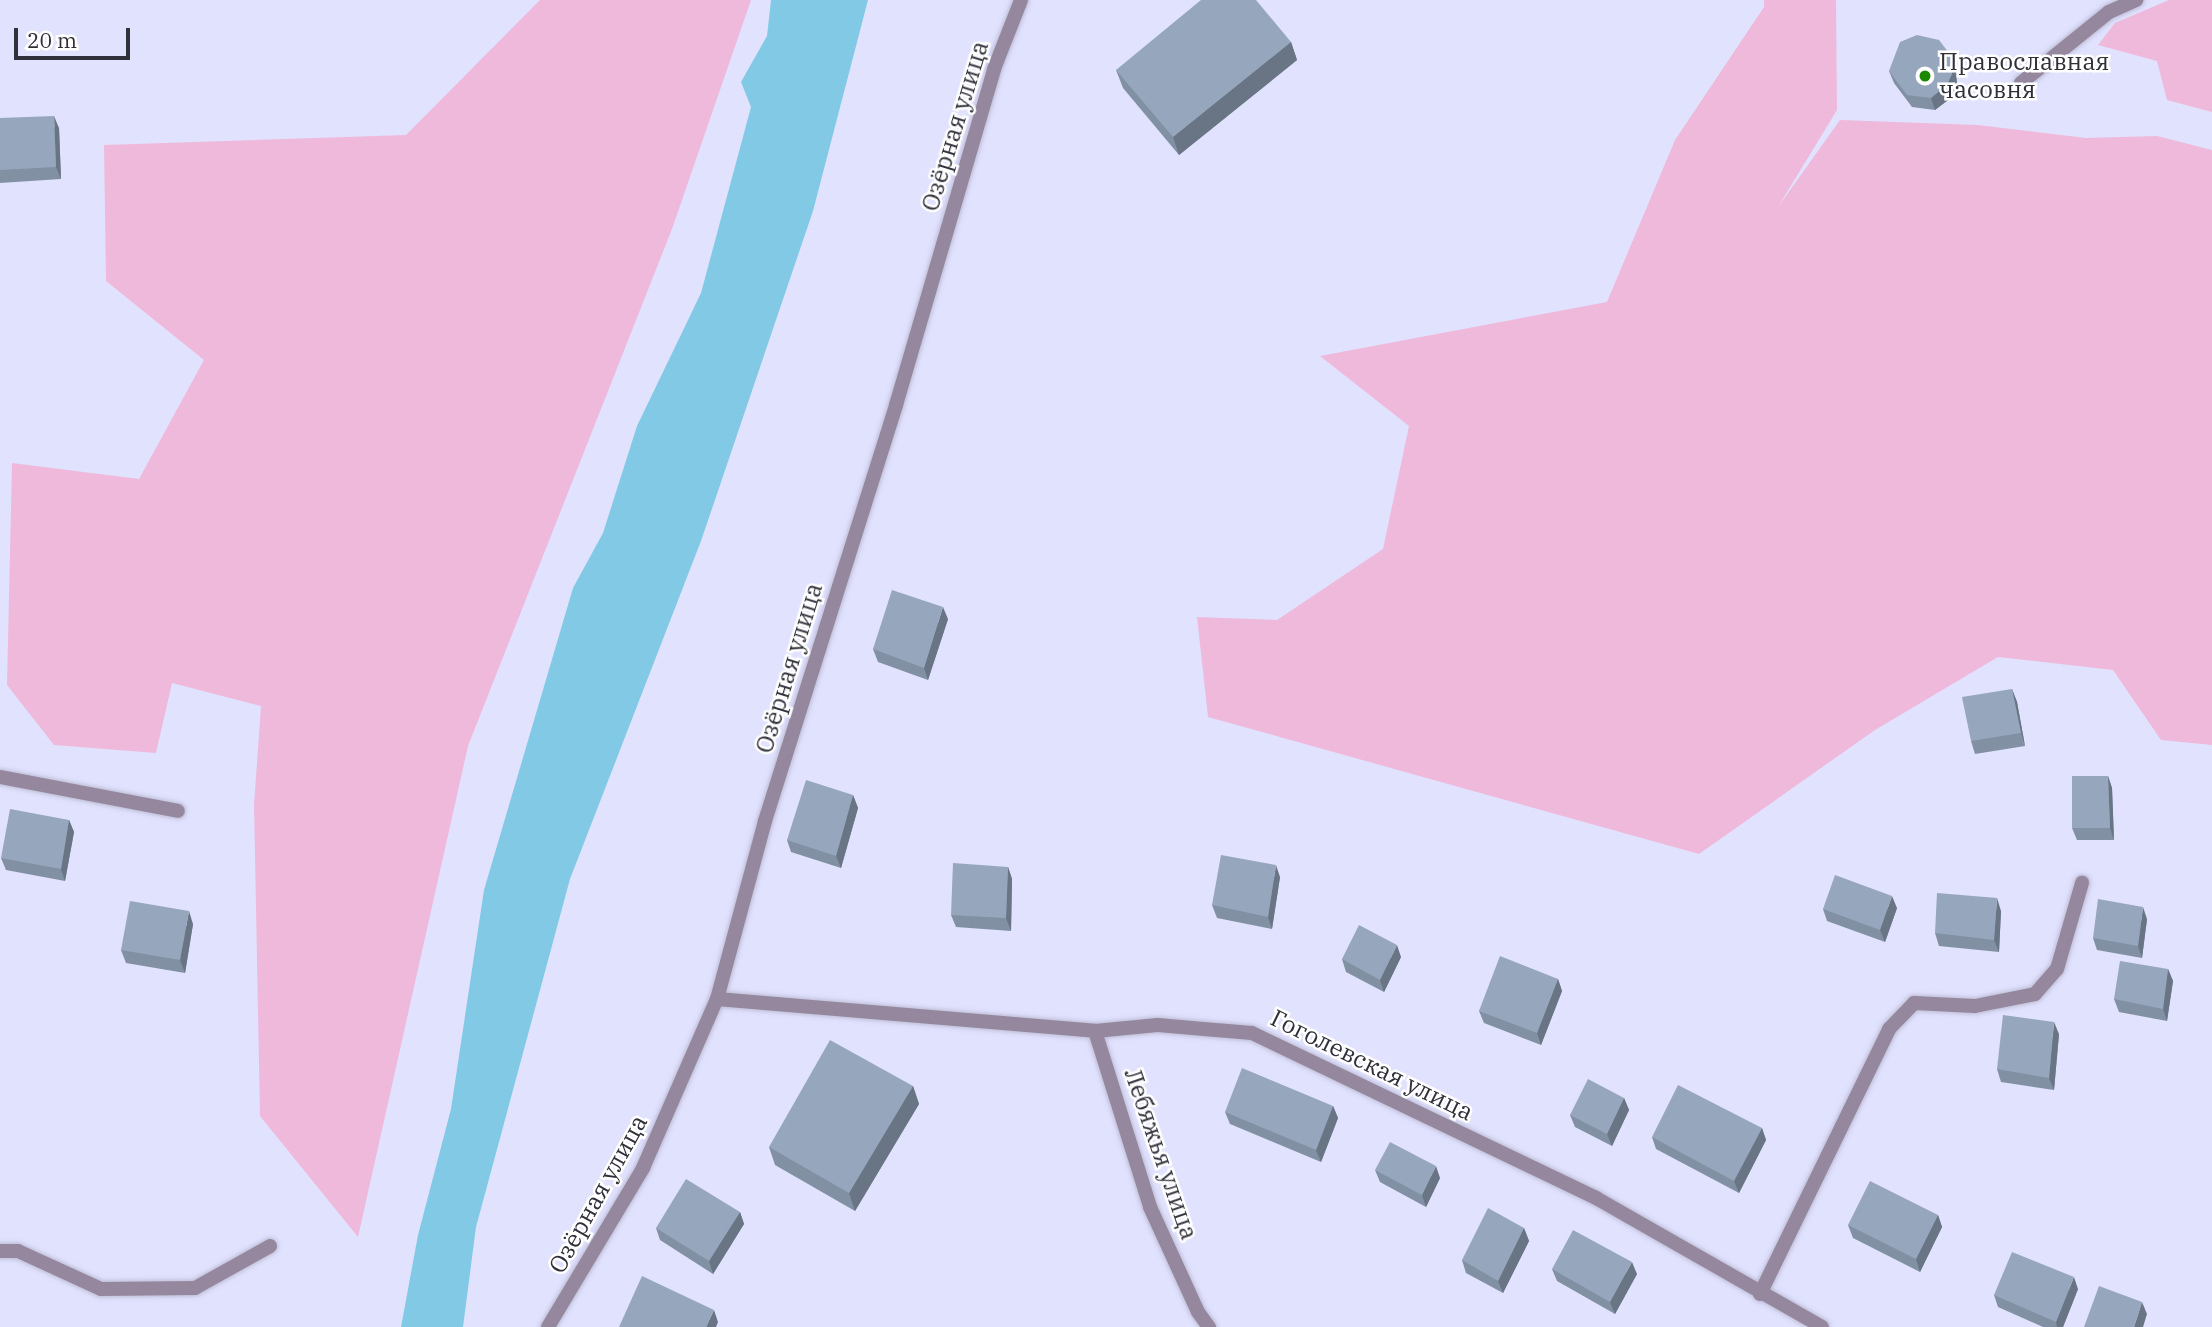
<!DOCTYPE html>
<html>
<head>
<meta charset="utf-8">
<style>
	body { margin:0 }
	#map { position:relative; width:2212px; height:1327px; overflow:hidden; background:#e1e2fe; font-family:"IBM Plex Serif",serif }
	div>[style] { position:absolute }
	[style*='--x'] { left:calc(var(--x)*1px); top:calc(var(--y)*1px); width:calc(var(--w)*1px); rotate:calc(var(--a)*1deg) }
	.green>* { inset:0; background:#efb9dc }
	.water>* { inset:0; background:#82c9e6 }
	.roads { filter:drop-shadow(0 0 2px #bebed7) drop-shadow(0 0 2px #bebed7) }
	.service>* { height:14px; margin:-7px; padding:0 7px; transform-origin:7px; border-radius:7px; background:#95879e }
	.minor>* { height:14px; margin:-7px; padding:0 7px; transform-origin:7px; border-radius:7px; background:#95879e }
	.wall>* { inset:0; background:#8190a3 }
	.shaded-wall>* { inset:0; background:#697584 }
	.building>* { inset:0; background:#96a7bd }
	.dots>* { width:19px; height:19px; translate:-50% -50%; box-sizing:border-box; border:4px solid #fff; border-radius:50% }
	span { translate:-50% -50%; white-space:nowrap; text-align:center; line-height:1.15; -webkit-text-stroke:5px #fff; paint-order:stroke }
	.poi-label { font-size:24px; color:#30303b }
	.left { translate:0 -50%; text-align:left }
	.street-label { font-size:24px; color:#30303b }
	.scale { position:absolute; left:14px; top:28px; width:116px; height:32px; box-sizing:border-box; border:4px solid #30303b; border-top:0; padding-left:9px; font-size:21px; line-height:24px; white-space:nowrap; color:#30303b; -webkit-text-stroke:5px #fff; paint-order:stroke }
</style>
</head>
<body>
<div id="map">
	<div class="green">
		<i style="clip-path:polygon(540px 0,751px 0,672px 229px,468px 746px,358px 1237px,260px 1116px,254px 805px,261px 706px,172px 683px,156px 753px,54px 745px,7px 685px,12px 463px,139px 479px,204px 360px,106px 281px,104px 145px,406px 135px)"></i>
		<i style="clip-path:polygon(1764px 0,1836px 0,1837px 110px,1778px 207px,1840px 120px,1978px 125px,2086px 138px,2157px 136px,2212px 150px,2212px 745px,2161px 740px,2113px 670px,1998px 657px,1875px 730px,1699px 854px,1208px 717px,1197px 617px,1277px 620px,1383px 549px,1409px 426px,1320px 356px,1607px 302px,1675px 140px,1764px 7px)"></i>
		<i style="clip-path:polygon(2169px 0,2212px 0,2212px 112px,2167px 100px,2157px 61px,2098px 45px,2115px 23px)"></i>
	</div>
	<div class="water">
		<i style="clip-path:polygon(771px 0,868px 0,813px 211px,701px 541px,570px 879px,476px 1227px,463px 1327px,401px 1327px,418px 1235px,451px 1109px,484px 890px,573px 588px,603px 533px,637px 426px,701px 293px,751px 107px,741px 82px,767px 36px)"></i>
	</div>
	<div class="roads">
		<div class="service">
			<i style="--x:2021;--y:83;--w:113;--a:-38.9"></i>
			<i style="--x:2109;--y:12;--w:30;--a:-24"></i>
			<i style="--x:1760;--y:1294;--w:295;--a:-64"></i>
			<i style="--x:1889;--y:1029;--w:36;--a:-46"></i>
			<i style="--x:1914;--y:1003;--w:61;--a:2.8"></i>
			<i style="--x:1975;--y:1006;--w:61;--a:-11.3"></i>
			<i style="--x:2035;--y:994;--w:33;--a:-49"></i>
			<i style="--x:2057;--y:969;--w:90;--a:-73.8"></i>
		</div>
		<div class="minor">
			<i style="--x:0;--y:777;--w:181;--a:10.8"></i>
			<i style="--x:717;--y:999;--w:379;--a:4.8"></i>
			<i style="--x:1095;--y:1031;--w:63;--a:-5.4"></i>
			<i style="--x:1158;--y:1025;--w:94;--a:4.9"></i>
			<i style="--x:1252;--y:1033;--w:382;--a:25.6"></i>
			<i style="--x:1596;--y:1198;--w:260;--a:29.7"></i>
			<i style="--x:1095;--y:1031;--w:184;--a:72.6"></i>
			<i style="--x:1150;--y:1207;--w:115;--a:65.4"></i>
			<i style="--x:1198;--y:1312;--w:19;--a:54"></i>
			<i style="--x:0;--y:1251;--w:18;--a:0"></i>
			<i style="--x:18;--y:1251;--w:91;--a:24.6"></i>
			<i style="--x:101;--y:1289;--w:94;--a:-0.6"></i>
			<i style="--x:195;--y:1288;--w:86;--a:-29.2"></i>
			<i style="--x:548;--y:1327;--w:185;--a:-59.1"></i>
			<i style="--x:643;--y:1168;--w:184;--a:-66.4"></i>
			<i style="--x:717;--y:999;--w:184;--a:-74.9"></i>
			<i style="--x:765;--y:821;--w:436;--a:-72.5"></i>
			<i style="--x:896;--y:405;--w:350;--a:-73.7"></i>
			<i style="--x:994;--y:69;--w:74;--a:-68.6"></i>
		</div>
	</div>
	<div class="wall">
		<i style="clip-path:polygon(1291px 42px,1297px 60px,1179px 155px,1123px 88px,1116px 70px)"></i>
		<i style="clip-path:polygon(1956px 69px,1957px 86px,1952px 97px,1935px 110px,1912px 107px,1894px 83px,1889px 71px)"></i>
		<i style="clip-path:polygon(0 118px,59px 128px,61px 179px,0 183px)"></i>
		<i style="clip-path:polygon(948px 619px,928px 680px,878px 662px,873px 649px)"></i>
		<i style="clip-path:polygon(2012px 689px,2017px 702px,2025px 746px,1975px 754px,1971px 741px)"></i>
		<i style="clip-path:polygon(2108px 776px,2112px 788px,2114px 840px,2077px 840px,2072px 828px)"></i>
		<i style="clip-path:polygon(853px 795px,858px 808px,841px 868px,791px 852px,787px 840px)"></i>
		<i style="clip-path:polygon(69px 820px,74px 832px,65px 881px,6px 870px,1px 858px)"></i>
		<i style="clip-path:polygon(1008px 867px,1012px 879px,1011px 931px,956px 927px,951px 915px)"></i>
		<i style="clip-path:polygon(1280px 877px,1272px 929px,1217px 918px,1212px 905px)"></i>
		<i style="clip-path:polygon(1897px 908px,1885px 942px,1827px 921px,1823px 909px)"></i>
		<i style="clip-path:polygon(2001px 911px,1999px 952px,1939px 946px,1935px 933px)"></i>
		<i style="clip-path:polygon(2147px 919px,2142px 958px,2097px 950px,2093px 938px)"></i>
		<i style="clip-path:polygon(193px 924px,185px 973px,126px 963px,121px 950px)"></i>
		<i style="clip-path:polygon(1401px 957px,1384px 992px,1346px 972px,1342px 959px)"></i>
		<i style="clip-path:polygon(2168px 969px,2173px 981px,2167px 1021px,2119px 1012px,2114px 999px)"></i>
		<i style="clip-path:polygon(1558px 979px,1562px 991px,1541px 1045px,1484px 1023px,1479px 1011px)"></i>
		<i style="clip-path:polygon(2059px 1034px,2054px 1090px,2001px 1082px,1997px 1069px)"></i>
		<i style="clip-path:polygon(913px 1086px,919px 1104px,855px 1211px,775px 1165px,769px 1147px)"></i>
		<i style="clip-path:polygon(1624px 1098px,1629px 1110px,1612px 1146px,1575px 1127px,1570px 1115px)"></i>
		<i style="clip-path:polygon(1333px 1106px,1338px 1118px,1321px 1162px,1230px 1124px,1225px 1112px)"></i>
		<i style="clip-path:polygon(1762px 1128px,1766px 1140px,1739px 1193px,1656px 1149px,1652px 1137px)"></i>
		<i style="clip-path:polygon(1375px 1170px,1440px 1178px,1426px 1207px,1380px 1182px)"></i>
		<i style="clip-path:polygon(740px 1212px,744px 1224px,713px 1274px,660px 1240px,656px 1228px)"></i>
		<i style="clip-path:polygon(1938px 1215px,1942px 1227px,1920px 1272px,1853px 1238px,1848px 1225px)"></i>
		<i style="clip-path:polygon(1524px 1228px,1529px 1241px,1503px 1293px,1466px 1273px,1462px 1260px)"></i>
		<i style="clip-path:polygon(1552px 1269px,1637px 1274px,1615px 1314px,1557px 1281px)"></i>
		<i style="clip-path:polygon(2078px 1289px,2063px 1327px,2043px 1327px,1998px 1307px,1994px 1295px)"></i>
	</div>
	<div class="shaded-wall">
		<i style="clip-path:polygon(1291px 42px,1297px 60px,1179px 155px,1173px 137px)"></i>
		<i style="clip-path:polygon(1952px 57px,1956px 69px,1957px 86px,1952px 97px,1935px 110px,1931px 98px)"></i>
		<i style="clip-path:polygon(54px 116px,59px 128px,61px 179px,56px 167px)"></i>
		<i style="clip-path:polygon(943px 607px,948px 619px,928px 680px,924px 668px)"></i>
		<i style="clip-path:polygon(2012px 689px,2017px 702px,2025px 746px,2021px 733px)"></i>
		<i style="clip-path:polygon(2108px 776px,2112px 788px,2114px 840px,2110px 828px)"></i>
		<i style="clip-path:polygon(853px 795px,858px 808px,841px 868px,836px 856px)"></i>
		<i style="clip-path:polygon(69px 820px,74px 832px,65px 881px,61px 869px)"></i>
		<i style="clip-path:polygon(1276px 865px,1280px 877px,1272px 929px,1268px 917px)"></i>
		<i style="clip-path:polygon(1008px 867px,1012px 879px,1011px 931px,1006px 918px)"></i>
		<i style="clip-path:polygon(1892px 896px,1897px 908px,1885px 942px,1880px 930px)"></i>
		<i style="clip-path:polygon(1997px 898px,2001px 911px,1999px 952px,1994px 940px)"></i>
		<i style="clip-path:polygon(2143px 907px,2147px 919px,2142px 958px,2138px 946px)"></i>
		<i style="clip-path:polygon(189px 911px,193px 924px,185px 973px,180px 960px)"></i>
		<i style="clip-path:polygon(1397px 945px,1401px 957px,1384px 992px,1380px 980px)"></i>
		<i style="clip-path:polygon(2168px 969px,2173px 981px,2167px 1021px,2163px 1009px)"></i>
		<i style="clip-path:polygon(1558px 979px,1562px 991px,1541px 1045px,1537px 1033px)"></i>
		<i style="clip-path:polygon(2054px 1022px,2059px 1034px,2054px 1090px,2049px 1078px)"></i>
		<i style="clip-path:polygon(913px 1086px,919px 1104px,855px 1211px,849px 1193px)"></i>
		<i style="clip-path:polygon(1624px 1098px,1629px 1110px,1612px 1146px,1607px 1134px)"></i>
		<i style="clip-path:polygon(1333px 1106px,1338px 1118px,1321px 1162px,1316px 1150px)"></i>
		<i style="clip-path:polygon(1762px 1128px,1766px 1140px,1739px 1193px,1734px 1181px)"></i>
		<i style="clip-path:polygon(1436px 1166px,1440px 1178px,1426px 1207px,1422px 1195px)"></i>
		<i style="clip-path:polygon(740px 1212px,744px 1224px,713px 1274px,709px 1261px)"></i>
		<i style="clip-path:polygon(1938px 1215px,1942px 1227px,1920px 1272px,1916px 1259px)"></i>
		<i style="clip-path:polygon(1524px 1228px,1529px 1241px,1503px 1293px,1498px 1281px)"></i>
		<i style="clip-path:polygon(1632px 1262px,1637px 1274px,1615px 1314px,1610px 1302px)"></i>
		<i style="clip-path:polygon(2074px 1277px,2078px 1289px,2063px 1327px,2057px 1327px,2056px 1322px)"></i>
		<i style="clip-path:polygon(2142px 1302px,2147px 1314px,2143px 1327px,2134px 1327px)"></i>
		<i style="clip-path:polygon(714px 1310px,718px 1322px,716px 1327px,706px 1327px)"></i>
	</div>
	<div class="building">
		<i style="clip-path:polygon(1201px 0,1256px 0,1291px 42px,1173px 137px,1116px 70px)"></i>
		<i style="clip-path:polygon(1917px 35px,1939px 40px,1952px 57px,1952px 74px,1947px 85px,1931px 98px,1907px 95px,1889px 71px,1900px 42px)"></i>
		<i style="clip-path:polygon(54px 116px,56px 167px,0 170px,0 118px)"></i>
		<i style="clip-path:polygon(892px 590px,943px 607px,924px 668px,873px 649px)"></i>
		<i style="clip-path:polygon(2012px 689px,2021px 733px,1971px 741px,1962px 697px)"></i>
		<i style="clip-path:polygon(2072px 776px,2108px 776px,2110px 828px,2072px 828px)"></i>
		<i style="clip-path:polygon(806px 780px,853px 795px,836px 856px,787px 840px)"></i>
		<i style="clip-path:polygon(10px 809px,69px 820px,61px 869px,1px 858px)"></i>
		<i style="clip-path:polygon(1221px 855px,1276px 865px,1268px 917px,1212px 905px)"></i>
		<i style="clip-path:polygon(953px 863px,1008px 867px,1006px 918px,951px 915px)"></i>
		<i style="clip-path:polygon(1835px 875px,1892px 896px,1880px 930px,1823px 909px)"></i>
		<i style="clip-path:polygon(1937px 893px,1997px 898px,1994px 940px,1935px 933px)"></i>
		<i style="clip-path:polygon(2098px 899px,2143px 907px,2138px 946px,2093px 938px)"></i>
		<i style="clip-path:polygon(130px 901px,189px 911px,180px 960px,121px 950px)"></i>
		<i style="clip-path:polygon(1359px 925px,1397px 945px,1380px 980px,1342px 959px)"></i>
		<i style="clip-path:polygon(1500px 956px,1558px 979px,1537px 1033px,1479px 1011px)"></i>
		<i style="clip-path:polygon(2120px 961px,2168px 969px,2163px 1009px,2114px 999px)"></i>
		<i style="clip-path:polygon(2003px 1015px,2054px 1022px,2049px 1078px,1997px 1069px)"></i>
		<i style="clip-path:polygon(830px 1040px,913px 1086px,849px 1193px,769px 1147px)"></i>
		<i style="clip-path:polygon(1242px 1068px,1333px 1106px,1316px 1150px,1225px 1112px)"></i>
		<i style="clip-path:polygon(1588px 1079px,1624px 1098px,1607px 1134px,1570px 1115px)"></i>
		<i style="clip-path:polygon(1678px 1085px,1762px 1128px,1734px 1181px,1652px 1137px)"></i>
		<i style="clip-path:polygon(1390px 1142px,1436px 1166px,1422px 1195px,1375px 1170px)"></i>
		<i style="clip-path:polygon(686px 1179px,740px 1212px,709px 1261px,656px 1228px)"></i>
		<i style="clip-path:polygon(1870px 1181px,1938px 1215px,1916px 1259px,1848px 1225px)"></i>
		<i style="clip-path:polygon(1488px 1208px,1524px 1228px,1498px 1281px,1462px 1260px)"></i>
		<i style="clip-path:polygon(1573px 1230px,1632px 1262px,1610px 1302px,1552px 1269px)"></i>
		<i style="clip-path:polygon(2012px 1252px,2074px 1277px,2056px 1322px,1994px 1295px)"></i>
		<i style="clip-path:polygon(642px 1276px,714px 1310px,706px 1327px,619px 1327px)"></i>
		<i style="clip-path:polygon(2099px 1286px,2142px 1302px,2134px 1327px,2084px 1327px)"></i>
	</div>
	<div class="dots">
		<i style="left:1925px;top:76px;background:#1c8802"></i>
	</div>
	<div class="poi-label">
		<span class="left" style="left:1939px;top:76px">Православная<br>часовня</span>
	</div>
	<div class="street-label">
		<span style="left:955px;top:126px;rotate:-73deg">Озёрная улица</span>
		<span style="left:789px;top:668px;rotate:-73deg">Озёрная улица</span>
		<span style="left:1372px;top:1065px;rotate:26deg">Гоголевская улица</span>
		<span style="left:1161px;top:1154px;rotate:71deg">Лебяжья улица</span>
		<span style="left:598px;top:1194px;rotate:-61deg">Озёрная улица</span>
	</div>
	<div class="scale">20 m</div>
</div>
</body>
</html>
